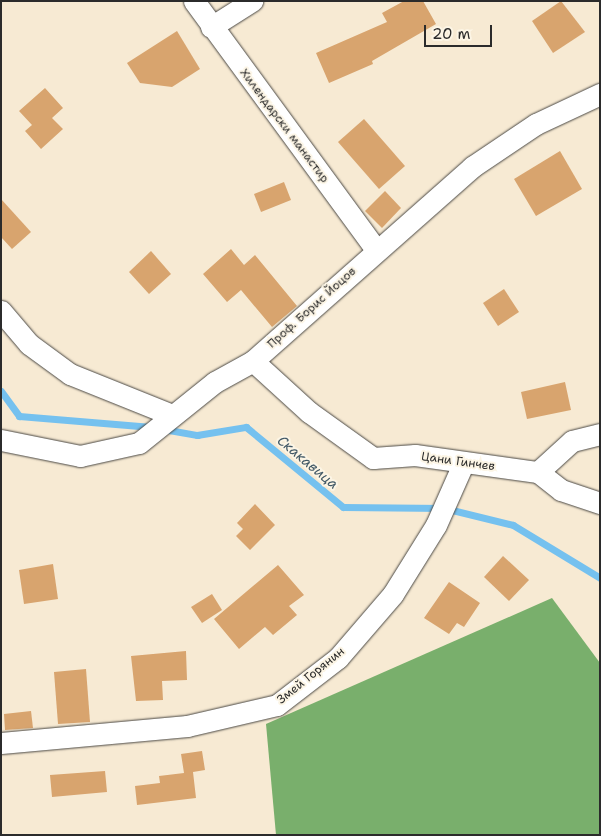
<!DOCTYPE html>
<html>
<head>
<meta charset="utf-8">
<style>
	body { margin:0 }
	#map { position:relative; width:601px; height:836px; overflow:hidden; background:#f7ead3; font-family:"Shantell Sans",sans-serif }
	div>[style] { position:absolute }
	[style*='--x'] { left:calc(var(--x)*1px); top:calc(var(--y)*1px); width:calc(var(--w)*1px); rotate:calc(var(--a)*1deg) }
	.forest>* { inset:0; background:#79af6c }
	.stream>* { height:7px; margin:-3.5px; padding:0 3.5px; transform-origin:3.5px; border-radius:3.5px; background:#75c1ef }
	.building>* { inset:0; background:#d8a46e }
	.roads { filter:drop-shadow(0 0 1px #4a4844) drop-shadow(0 0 1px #4a4844) }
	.street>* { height:21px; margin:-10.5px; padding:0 10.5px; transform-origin:10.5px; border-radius:10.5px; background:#fff }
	span { translate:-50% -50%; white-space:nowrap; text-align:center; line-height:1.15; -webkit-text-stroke:4px #fcf5e5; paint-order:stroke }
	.street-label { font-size:12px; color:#2b2b2b }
	.water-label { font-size:14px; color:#415866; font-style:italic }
	.frame { position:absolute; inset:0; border:2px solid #2b2b2b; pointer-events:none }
	.scale { position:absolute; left:424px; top:25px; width:68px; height:22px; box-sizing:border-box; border:2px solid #2b2b2b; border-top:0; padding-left:6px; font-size:15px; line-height:18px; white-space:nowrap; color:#2b2b2b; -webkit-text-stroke:4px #fcf5e5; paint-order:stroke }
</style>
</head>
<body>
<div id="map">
	<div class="forest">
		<i style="clip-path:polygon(552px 598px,600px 663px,600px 835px,276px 835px,266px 724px)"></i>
	</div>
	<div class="stream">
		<i style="--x:1;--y:391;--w:31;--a:54"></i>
		<i style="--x:19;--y:416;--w:133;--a:4.7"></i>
		<i style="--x:163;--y:429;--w:35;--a:10"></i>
		<i style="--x:197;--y:435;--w:50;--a:-9.3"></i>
		<i style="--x:246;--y:427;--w:126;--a:39.5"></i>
		<i style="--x:343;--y:507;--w:101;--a:0.6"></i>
		<i style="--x:444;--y:508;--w:71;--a:13.8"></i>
		<i style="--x:513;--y:525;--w:102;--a:31.3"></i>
	</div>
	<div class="building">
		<i style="clip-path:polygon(404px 1px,423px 1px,436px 24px,372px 61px,373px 64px,329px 83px,316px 53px,387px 22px,382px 13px)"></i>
		<i style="clip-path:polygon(561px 1px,585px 32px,553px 53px,532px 21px)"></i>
		<i style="clip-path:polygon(177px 31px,200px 69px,172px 87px,140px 83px,127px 63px)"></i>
		<i style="clip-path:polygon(45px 88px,63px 108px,52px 118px,63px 129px,41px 149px,25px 131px,32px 125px,19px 111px)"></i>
		<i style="clip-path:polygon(364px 119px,405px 166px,379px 189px,338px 142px)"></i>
		<i style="clip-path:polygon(560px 151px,582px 189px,536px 216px,514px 179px)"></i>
		<i style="clip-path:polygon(284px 182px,291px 200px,261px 212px,254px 194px)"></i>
		<i style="clip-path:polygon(385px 191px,401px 208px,382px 228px,365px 211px)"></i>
		<i style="clip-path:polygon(1px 199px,31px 232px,12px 249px,1px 237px)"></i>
		<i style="clip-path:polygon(231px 249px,244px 265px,255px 255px,297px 306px,272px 327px,241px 290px,227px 302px,203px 274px)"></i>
		<i style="clip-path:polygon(151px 251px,171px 274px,149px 294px,129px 272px)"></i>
		<i style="clip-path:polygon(504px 289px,519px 312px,498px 326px,483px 303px)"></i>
		<i style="clip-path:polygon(565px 382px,571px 410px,527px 419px,521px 392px)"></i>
		<i style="clip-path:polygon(255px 504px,275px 525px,250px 550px,236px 536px,243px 529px,237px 523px)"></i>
		<i style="clip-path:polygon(503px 556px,529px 580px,509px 601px,484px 577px)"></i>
		<i style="clip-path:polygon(53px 564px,58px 599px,24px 604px,19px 570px)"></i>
		<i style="clip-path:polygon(278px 565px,304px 595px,289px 606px,297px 615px,273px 635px,265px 627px,239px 649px,214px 619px)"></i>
		<i style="clip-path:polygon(449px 582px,480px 603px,464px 627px,457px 623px,449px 634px,424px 618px)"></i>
		<i style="clip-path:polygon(212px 594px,222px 610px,202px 623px,191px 607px)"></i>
		<i style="clip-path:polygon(186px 651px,187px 680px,162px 681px,163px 700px,136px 701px,131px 656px)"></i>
		<i style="clip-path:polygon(86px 669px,90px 722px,58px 724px,54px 672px)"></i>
		<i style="clip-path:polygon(31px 711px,33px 728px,5px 730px,4px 714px)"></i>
		<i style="clip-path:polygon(202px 751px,205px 770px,193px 772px,196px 798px,137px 805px,135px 786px,160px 783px,159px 776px,184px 773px,181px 754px)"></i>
		<i style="clip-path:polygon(105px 771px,107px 792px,52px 797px,50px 775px)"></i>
	</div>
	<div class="roads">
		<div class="street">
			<i style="--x:194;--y:1;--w:308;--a:53.8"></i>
			<i style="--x:211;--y:27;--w:49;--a:-32.4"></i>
			<i style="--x:1;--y:311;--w:43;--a:49.7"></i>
			<i style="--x:29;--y:344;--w:51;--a:36.2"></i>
			<i style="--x:70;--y:374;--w:110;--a:21.9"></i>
			<i style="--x:253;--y:361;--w:76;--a:42.3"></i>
			<i style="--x:309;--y:412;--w:79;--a:35.7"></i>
			<i style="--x:373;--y:458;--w:42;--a:-4.1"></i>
			<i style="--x:415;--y:455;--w:124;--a:7.9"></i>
			<i style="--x:538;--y:472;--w:29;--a:38"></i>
			<i style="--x:561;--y:490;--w:41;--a:18.4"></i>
			<i style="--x:1;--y:440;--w:81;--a:11.4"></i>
			<i style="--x:80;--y:456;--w:60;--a:-12.4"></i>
			<i style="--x:139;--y:443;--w:97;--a:-38.8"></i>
			<i style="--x:215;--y:382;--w:43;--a:-28.9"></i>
			<i style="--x:253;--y:361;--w:293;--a:-41.5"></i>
			<i style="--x:472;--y:167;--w:77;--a:-33.9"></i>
			<i style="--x:536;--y:124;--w:71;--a:-25.1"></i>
			<i style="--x:538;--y:472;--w:46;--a:-42.4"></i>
			<i style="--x:572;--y:441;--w:29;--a:-14"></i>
			<i style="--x:1;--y:743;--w:187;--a:-5.2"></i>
			<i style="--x:187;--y:726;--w:92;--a:-13.1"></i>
			<i style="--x:277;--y:705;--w:77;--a:-37.6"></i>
			<i style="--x:338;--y:658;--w:84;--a:-49.3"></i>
			<i style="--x:393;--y:594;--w:81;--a:-58.1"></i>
			<i style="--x:436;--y:525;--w:67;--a:-66.1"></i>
		</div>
	</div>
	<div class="street-label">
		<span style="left:284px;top:126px;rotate:53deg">Хилендарски манастир</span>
		<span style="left:312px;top:308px;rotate:-42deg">Проф. Борис Йоцов</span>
		<span style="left:458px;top:462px;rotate:8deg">Цани Гинчев</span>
		<span style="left:311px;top:676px;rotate:-39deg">Змей Горянин</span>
	</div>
	<div class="water-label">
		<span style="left:308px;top:462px;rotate:40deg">Скакавица</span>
	</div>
	<div class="frame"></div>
	<div class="scale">20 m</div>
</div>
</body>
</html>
